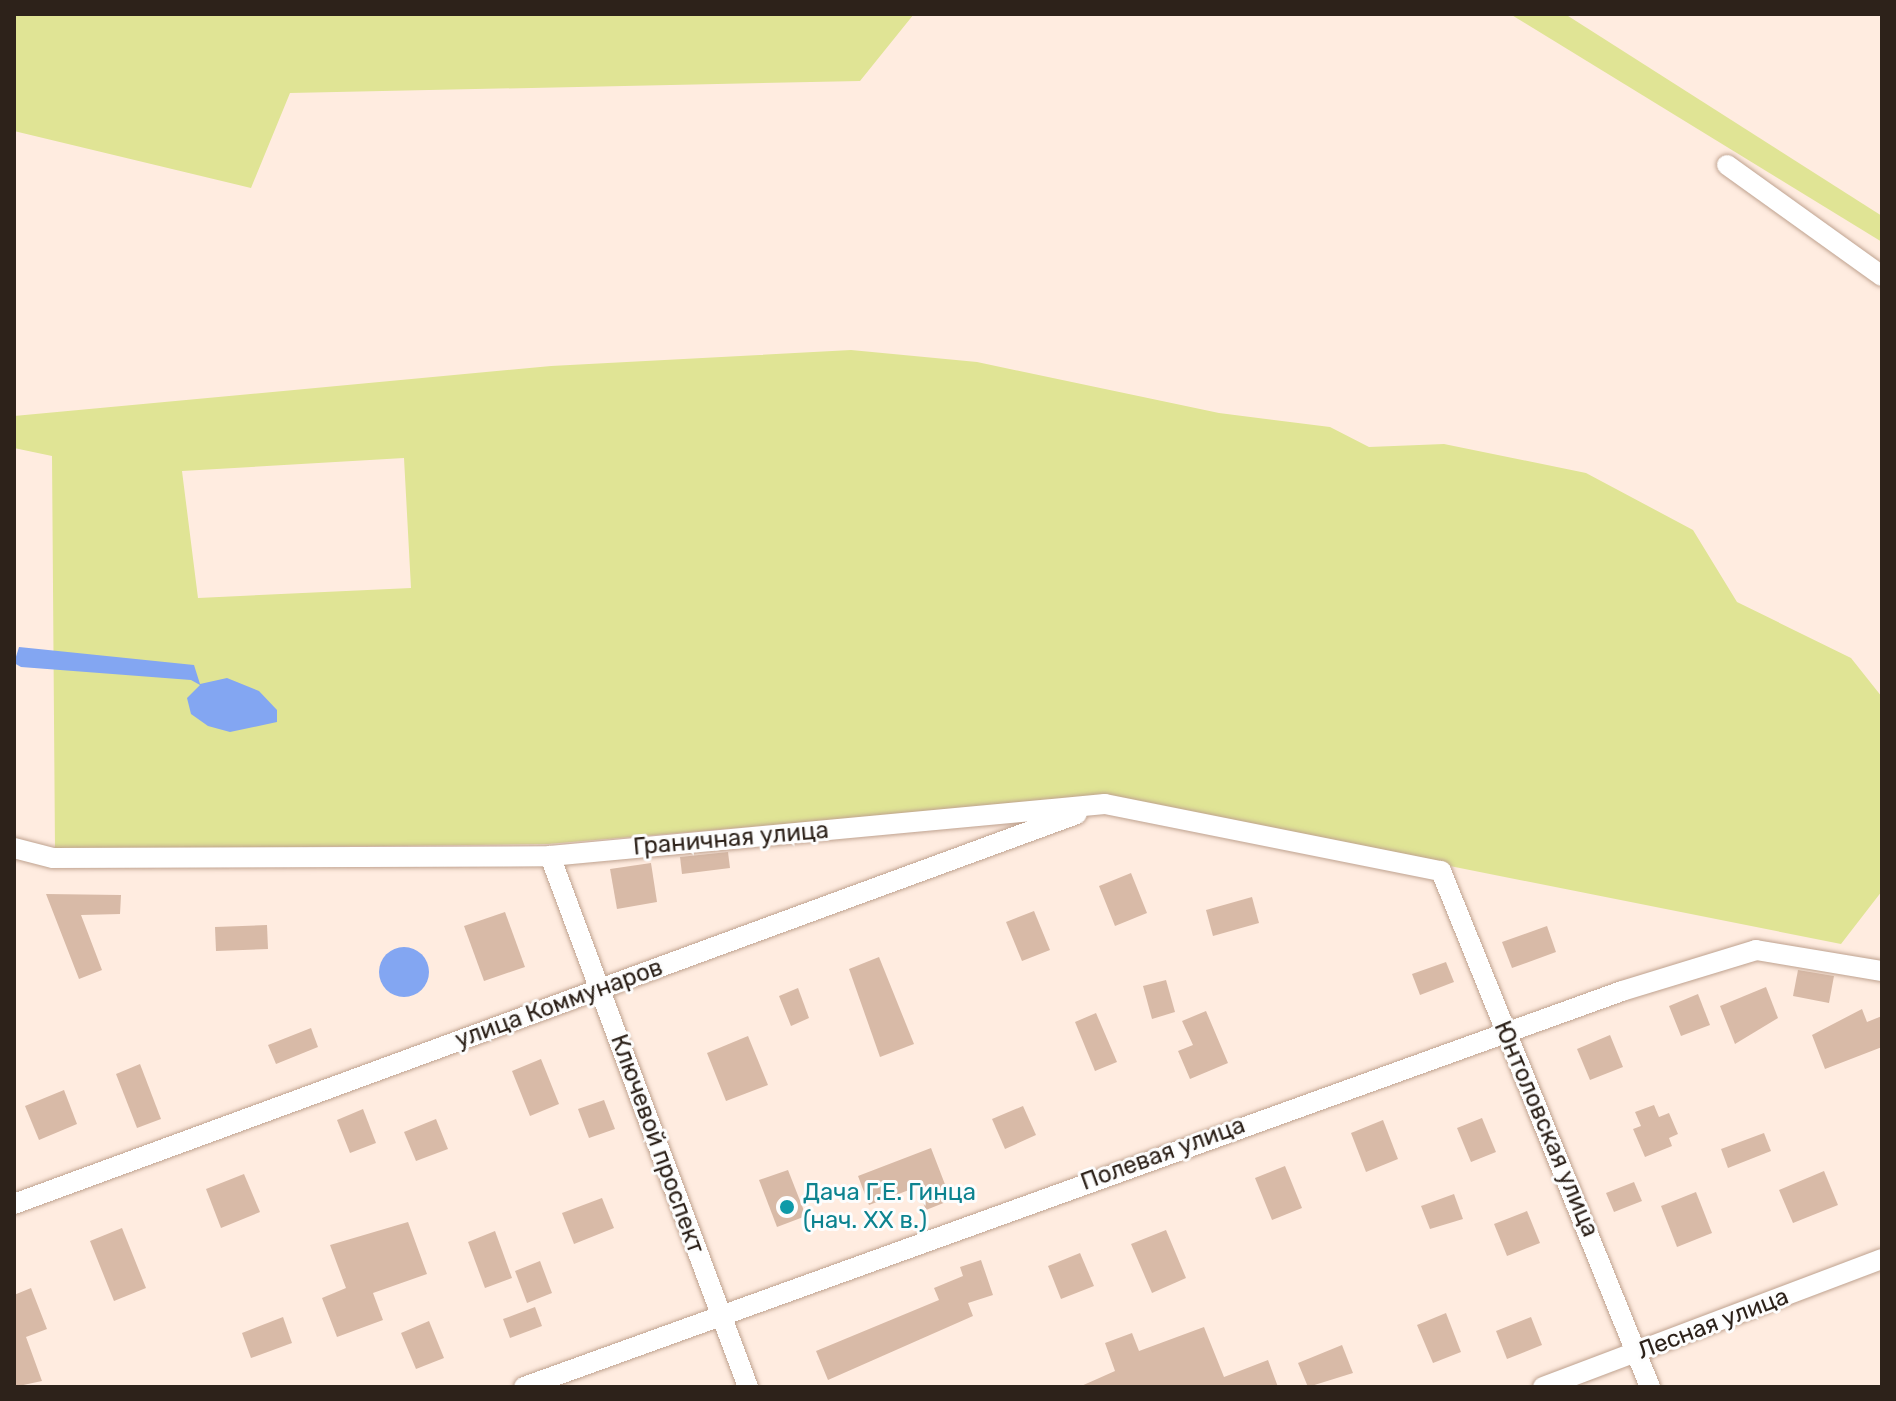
<!DOCTYPE html>
<html>
<head>
<meta charset="utf-8">
<style>
	body { margin:0 }
	#map { position:relative; width:1896px; height:1401px; overflow:hidden; background:#ffece0; font-family:Rubik,sans-serif }
	div>[style] { position:absolute }
	[style*='--x'] { left:calc(var(--x)*1px); top:calc(var(--y)*1px); width:calc(var(--w)*1px); rotate:calc(var(--a)*1deg) }
	.green>* { inset:0; background:#e0e495 }
	.water>* { inset:0; background:#83a6f2 }
	.round { border-radius:50% }
	.building>* { inset:0; background:#d8baa7 }
	.roads { filter:drop-shadow(0 0 2px #bfa28f) drop-shadow(0 0 2px #bfa28f) }
	.street>* { height:20px; margin:-10px; padding:0 10px; transform-origin:10px; border-radius:10px; background:#fff }
	.dots>* { width:22px; height:22px; translate:-50% -50%; box-sizing:border-box; border:4px solid #fdfdfd; border-radius:50% }
	span { translate:-50% -50%; white-space:nowrap; text-align:center; line-height:1.15; -webkit-text-stroke:6px #fdfdfd; paint-order:stroke }
	.street-label { font-size:24px; color:#2d221a }
	.culture-label { font-size:24px; color:#0d838f }
	.left { translate:0 -50%; text-align:left }
	.frame { position:absolute; inset:0; border:16px solid #2d221a; pointer-events:none }
</style>
</head>
<body>
<div id="map">
	<div class="green">
		<i style="clip-path:polygon(14px 14px,914px 14px,860px 81px,290px 93px,251px 188px,14px 131px)"></i>
		<i style="clip-path:polygon(1510px 14px,1565px 14px,1882px 216px,1882px 242px)"></i>
		<i style="clip-path:polygon(evenodd,851px 350px,977px 362px,1219px 413px,1330px 427px,1369px 447px,1444px 444px,1586px 473px,1693px 530px,1737px 602px,1851px 658px,1882px 697px,1882px 891px,1841px 944px,1104px 797px,548px 844px,55px 850px,52px 456px,14px 448px,14px 416px,551px 366px,851px 350px,404px 458px,411px 588px,198px 598px,182px 471px,404px 458px)"></i>
	</div>
	<div class="water">
		<i style="clip-path:polygon(19px 647px,194px 665px,200px 684px,227px 678px,259px 691px,277px 710px,277px 722px,230px 732px,208px 726px,191px 714px,187px 698px,200px 685px,191px 680px,21px 667px,14px 663px)"></i>
		<i class="round" style="left:379px;top:947px;width:50px;height:50px"></i>
	</div>
	<div class="building">
		<i style="clip-path:polygon(728px 852px,730px 868px,682px 874px,680px 857px)"></i>
		<i style="clip-path:polygon(651px 863px,657px 902px,617px 909px,610px 869px)"></i>
		<i style="clip-path:polygon(1131px 873px,1147px 913px,1115px 926px,1099px 886px)"></i>
		<i style="clip-path:polygon(46px 894px,121px 895px,120px 914px,81px 915px,102px 970px,79px 979px)"></i>
		<i style="clip-path:polygon(1252px 897px,1259px 923px,1213px 936px,1206px 910px)"></i>
		<i style="clip-path:polygon(1034px 911px,1050px 950px,1022px 961px,1006px 922px)"></i>
		<i style="clip-path:polygon(505px 912px,525px 967px,484px 981px,464px 926px)"></i>
		<i style="clip-path:polygon(267px 925px,268px 949px,216px 951px,215px 927px)"></i>
		<i style="clip-path:polygon(1547px 926px,1556px 952px,1512px 968px,1502px 942px)"></i>
		<i style="clip-path:polygon(879px 957px,914px 1044px,880px 1057px,849px 969px)"></i>
		<i style="clip-path:polygon(1446px 962px,1454px 982px,1420px 995px,1412px 974px)"></i>
		<i style="clip-path:polygon(1798px 970px,1834px 976px,1829px 1003px,1793px 996px)"></i>
		<i style="clip-path:polygon(1166px 980px,1175px 1012px,1152px 1019px,1143px 986px)"></i>
		<i style="clip-path:polygon(1766px 987px,1778px 1018px,1735px 1044px,1720px 1006px)"></i>
		<i style="clip-path:polygon(798px 988px,809px 1018px,791px 1026px,779px 996px)"></i>
		<i style="clip-path:polygon(1698px 994px,1710px 1025px,1681px 1036px,1669px 1006px)"></i>
		<i style="clip-path:polygon(1862px 1009px,1867px 1022px,1882px 1016px,1882px 1047px,1825px 1069px,1812px 1035px)"></i>
		<i style="clip-path:polygon(1206px 1011px,1228px 1063px,1190px 1079px,1178px 1051px,1193px 1045px,1182px 1021px)"></i>
		<i style="clip-path:polygon(1096px 1013px,1117px 1062px,1095px 1071px,1075px 1022px)"></i>
		<i style="clip-path:polygon(311px 1028px,318px 1047px,276px 1064px,268px 1045px)"></i>
		<i style="clip-path:polygon(1610px 1035px,1623px 1067px,1590px 1080px,1577px 1049px)"></i>
		<i style="clip-path:polygon(748px 1036px,768px 1085px,726px 1101px,707px 1053px)"></i>
		<i style="clip-path:polygon(541px 1059px,559px 1104px,530px 1116px,512px 1071px)"></i>
		<i style="clip-path:polygon(140px 1064px,161px 1119px,137px 1128px,116px 1074px)"></i>
		<i style="clip-path:polygon(64px 1090px,77px 1124px,39px 1140px,25px 1106px)"></i>
		<i style="clip-path:polygon(604px 1100px,615px 1129px,589px 1138px,578px 1109px)"></i>
		<i style="clip-path:polygon(1654px 1105px,1659px 1117px,1669px 1113px,1678px 1134px,1669px 1138px,1672px 1146px,1645px 1157px,1633px 1129px,1641px 1126px,1635px 1112px)"></i>
		<i style="clip-path:polygon(1023px 1106px,1036px 1135px,1005px 1149px,992px 1119px)"></i>
		<i style="clip-path:polygon(363px 1109px,376px 1143px,350px 1153px,337px 1120px)"></i>
		<i style="clip-path:polygon(1482px 1118px,1496px 1152px,1471px 1162px,1457px 1128px)"></i>
		<i style="clip-path:polygon(436px 1119px,448px 1149px,416px 1161px,404px 1132px)"></i>
		<i style="clip-path:polygon(1383px 1120px,1398px 1159px,1366px 1172px,1351px 1133px)"></i>
		<i style="clip-path:polygon(1764px 1133px,1771px 1151px,1728px 1168px,1721px 1149px)"></i>
		<i style="clip-path:polygon(931px 1148px,951px 1200px,926px 1210px,917px 1187px,869px 1205px,858px 1176px)"></i>
		<i style="clip-path:polygon(1285px 1166px,1302px 1208px,1272px 1220px,1255px 1178px)"></i>
		<i style="clip-path:polygon(788px 1170px,806px 1216px,777px 1227px,759px 1180px)"></i>
		<i style="clip-path:polygon(1824px 1171px,1838px 1205px,1793px 1223px,1779px 1190px)"></i>
		<i style="clip-path:polygon(244px 1174px,260px 1212px,221px 1228px,206px 1189px)"></i>
		<i style="clip-path:polygon(1634px 1182px,1642px 1201px,1614px 1212px,1606px 1193px)"></i>
		<i style="clip-path:polygon(1696px 1192px,1712px 1233px,1677px 1247px,1661px 1206px)"></i>
		<i style="clip-path:polygon(1454px 1194px,1463px 1219px,1430px 1229px,1421px 1206px)"></i>
		<i style="clip-path:polygon(602px 1198px,614px 1228px,574px 1244px,562px 1213px)"></i>
		<i style="clip-path:polygon(1527px 1211px,1540px 1243px,1507px 1256px,1494px 1224px)"></i>
		<i style="clip-path:polygon(408px 1222px,427px 1274px,373px 1293px,383px 1320px,337px 1337px,322px 1298px,346px 1288px,330px 1245px)"></i>
		<i style="clip-path:polygon(122px 1228px,146px 1288px,114px 1301px,90px 1241px)"></i>
		<i style="clip-path:polygon(1166px 1230px,1186px 1278px,1152px 1293px,1131px 1244px)"></i>
		<i style="clip-path:polygon(495px 1231px,512px 1278px,485px 1288px,468px 1242px)"></i>
		<i style="clip-path:polygon(1080px 1253px,1094px 1286px,1061px 1299px,1048px 1266px)"></i>
		<i style="clip-path:polygon(981px 1260px,993px 1295px,968px 1303px,973px 1316px,828px 1380px,816px 1351px,939px 1300px,934px 1288px,963px 1276px,960px 1267px)"></i>
		<i style="clip-path:polygon(540px 1261px,552px 1293px,527px 1303px,515px 1271px)"></i>
		<i style="clip-path:polygon(31px 1288px,47px 1329px,26px 1337px,42px 1381px,14px 1387px,14px 1295px)"></i>
		<i style="clip-path:polygon(535px 1307px,542px 1326px,510px 1338px,503px 1319px)"></i>
		<i style="clip-path:polygon(1446px 1313px,1461px 1352px,1433px 1363px,1417px 1325px)"></i>
		<i style="clip-path:polygon(283px 1317px,292px 1343px,251px 1358px,242px 1333px)"></i>
		<i style="clip-path:polygon(1531px 1317px,1542px 1345px,1507px 1359px,1496px 1331px)"></i>
		<i style="clip-path:polygon(429px 1321px,444px 1358px,416px 1369px,401px 1333px)"></i>
		<i style="clip-path:polygon(1204px 1327px,1224px 1377px,1268px 1360px,1278px 1387px,1079px 1387px,1115px 1371px,1105px 1343px,1132px 1333px,1139px 1351px)"></i>
		<i style="clip-path:polygon(1342px 1345px,1353px 1373px,1308px 1387px,1298px 1363px)"></i>
	</div>
	<div class="roads">
		<div class="street">
			<i style="--x:1727;--y:165;--w:191;--a:35.6"></i>
			<i style="--x:14;--y:848;--w:40;--a:14.4"></i>
			<i style="--x:53;--y:858;--w:497;--a:-0.2"></i>
			<i style="--x:550;--y:856;--w:557;--a:-5.35"></i>
			<i style="--x:1105;--y:804;--w:343;--a:11.3"></i>
			<i style="--x:1441;--y:871;--w:557;--a:67.95"></i>
			<i style="--x:550;--y:856;--w:567;--a:69.55"></i>
			<i style="--x:14;--y:1204;--w:1132;--a:-20.15"></i>
			<i style="--x:524;--y:1387;--w:1167;--a:-19.83"></i>
			<i style="--x:1622;--y:991;--w:140;--a:-17"></i>
			<i style="--x:1756;--y:950;--w:128;--a:9.5"></i>
			<i style="--x:1543;--y:1387;--w:362;--a:-20.7"></i>
		</div>
	</div>
	<div class="dots">
		<i style="left:787px;top:1207px;background:#0f9aa8"></i>
	</div>
	<div class="street-label">
		<span style="left:731px;top:839px;rotate:-5deg">Граничная улица</span>
		<span style="left:559px;top:1004px;rotate:-20deg">улица Коммунаров</span>
		<span style="left:1546px;top:1129px;rotate:67deg">Юнтоловская улица</span>
		<span style="left:657px;top:1144px;rotate:70deg">Ключевой проспект</span>
		<span style="left:1163px;top:1154px;rotate:-20deg">Полевая улица</span>
		<span style="left:1713px;top:1324px;rotate:-21deg">Лесная улица</span>
	</div>
	<div class="culture-label">
		<span class="left" style="left:803px;top:1207px">Дача Г.Е. Гинца<br>(нач. XX в.)</span>
	</div>
	<div class="frame"></div>
</div>
</body>
</html>
